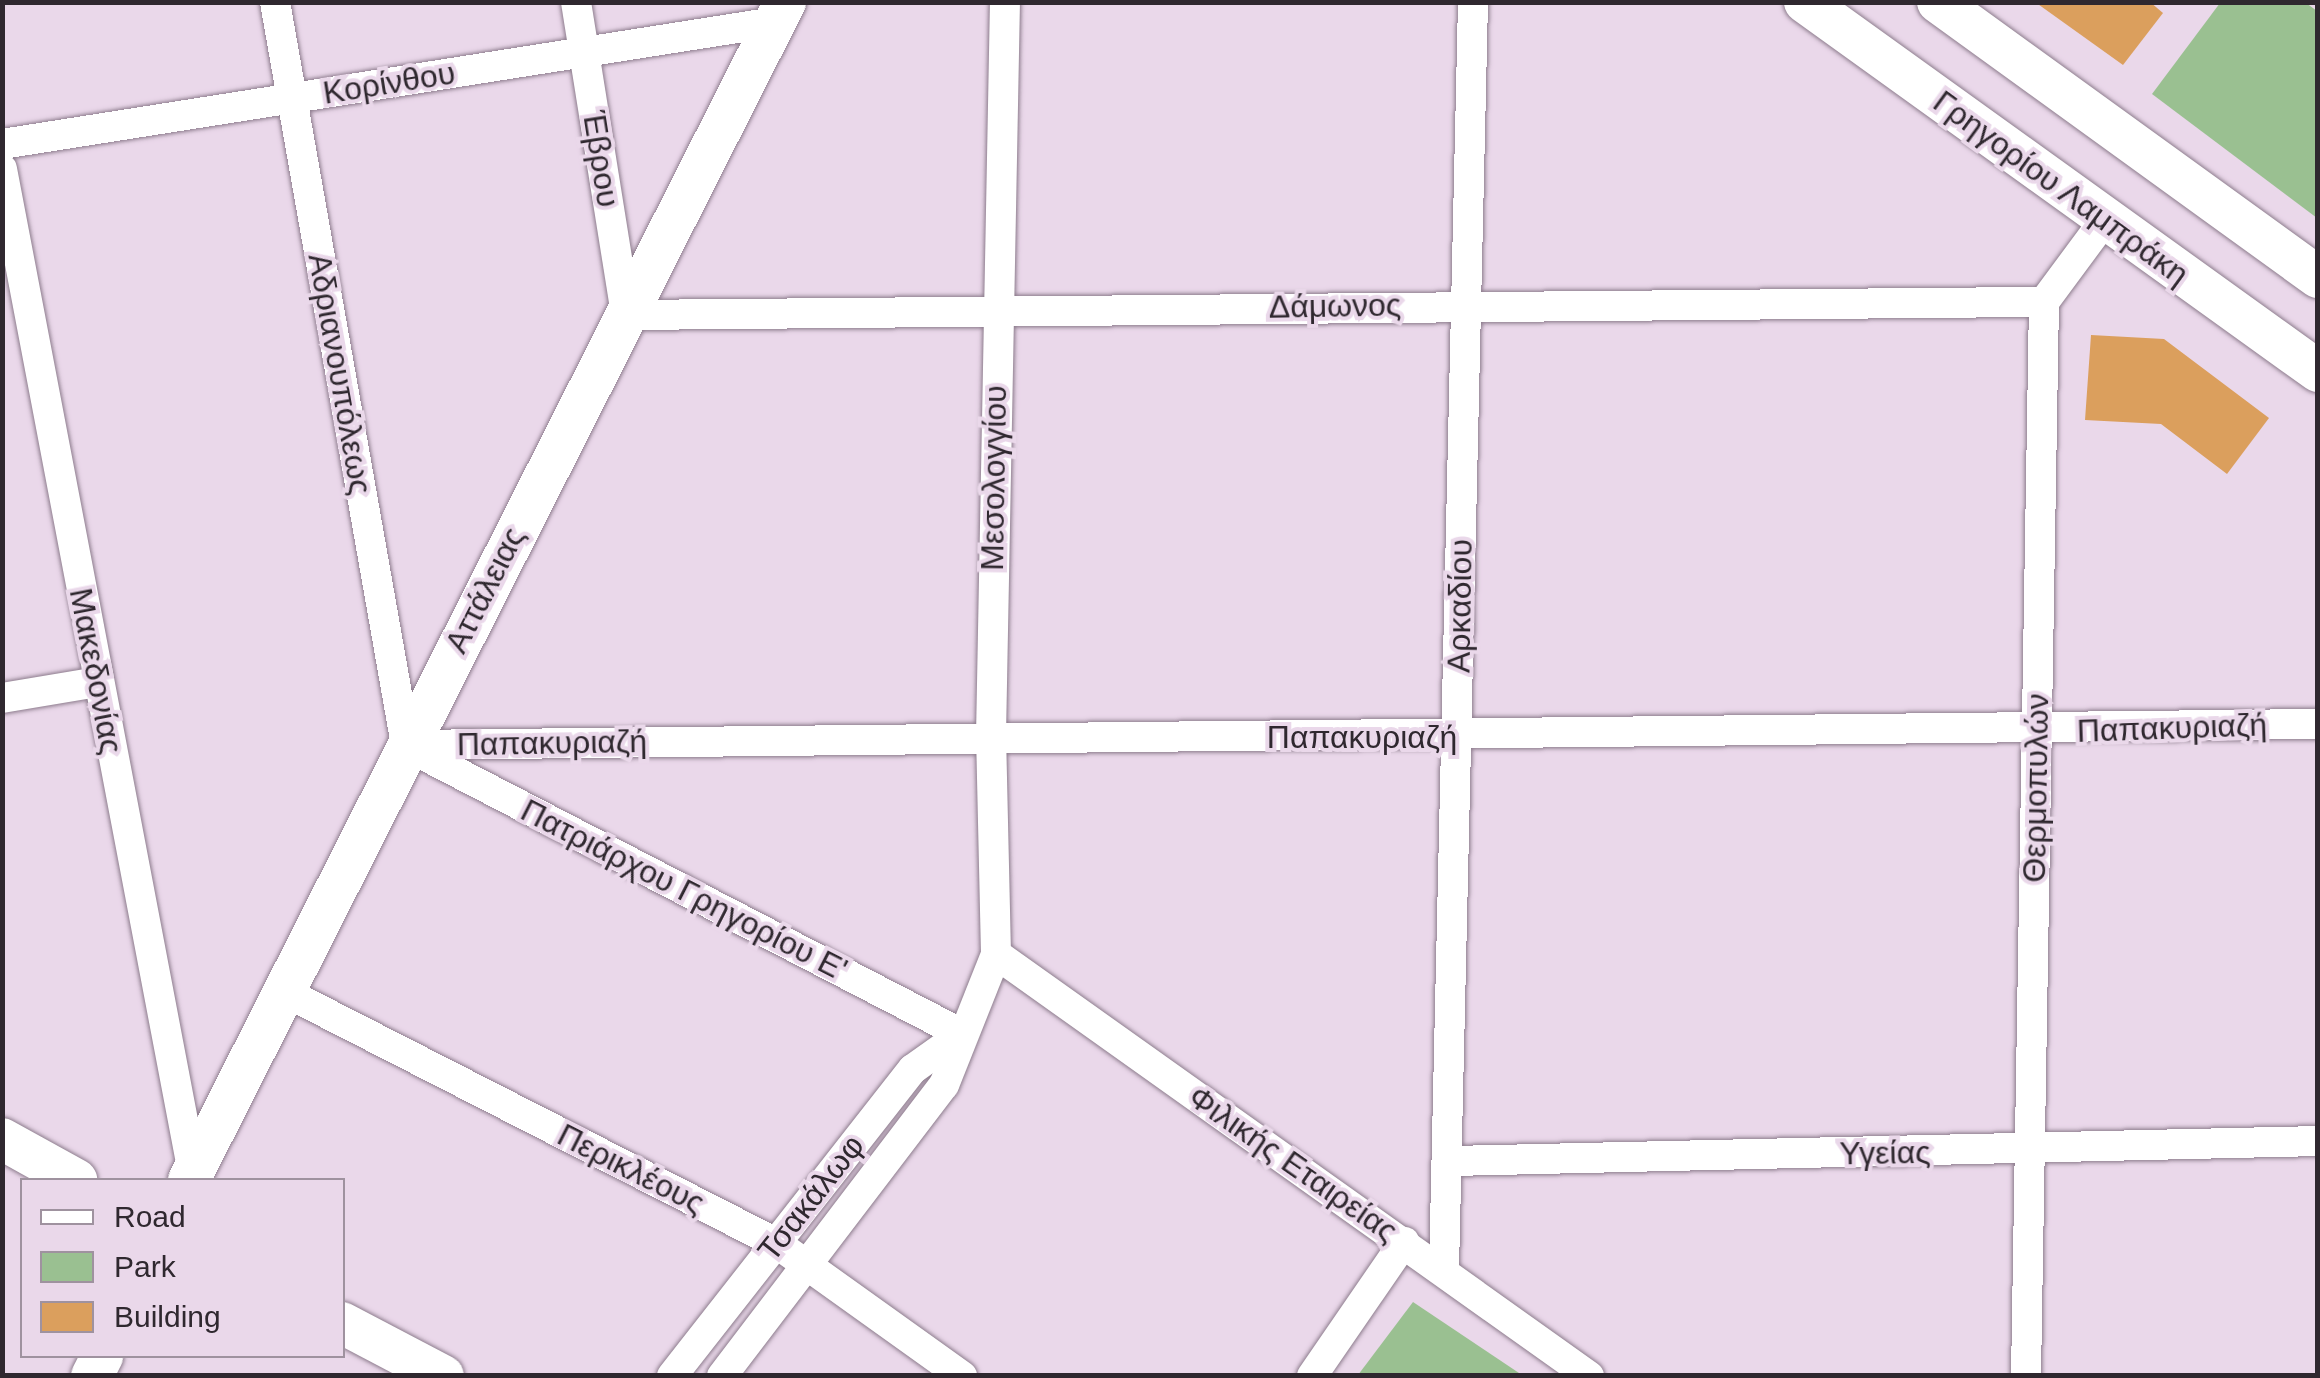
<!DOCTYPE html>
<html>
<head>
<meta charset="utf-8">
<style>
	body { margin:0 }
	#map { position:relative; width:2320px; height:1378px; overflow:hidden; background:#ead8ea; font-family:Arial,sans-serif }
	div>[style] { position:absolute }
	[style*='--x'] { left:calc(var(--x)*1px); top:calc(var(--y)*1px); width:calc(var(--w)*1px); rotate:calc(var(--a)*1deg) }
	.green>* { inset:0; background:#9ac091 }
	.building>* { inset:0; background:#db9f5d }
	.roads { filter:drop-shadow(0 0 2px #8d7c8d) drop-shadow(0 0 2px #8d7c8d) }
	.street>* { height:30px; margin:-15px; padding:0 15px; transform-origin:15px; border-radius:15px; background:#fff }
	.secondary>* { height:42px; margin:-21px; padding:0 21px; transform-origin:21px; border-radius:21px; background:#fff }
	span { translate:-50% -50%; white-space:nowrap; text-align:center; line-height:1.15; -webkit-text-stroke:8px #ead8ea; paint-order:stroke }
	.street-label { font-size:32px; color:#2f282f }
	.frame { position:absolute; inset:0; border:5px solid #2f282f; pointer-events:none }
	.legend { position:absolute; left:20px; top:1178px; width:325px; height:180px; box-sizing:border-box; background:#ead8ea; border:2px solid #9f929f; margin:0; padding:12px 18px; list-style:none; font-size:30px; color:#2f282f }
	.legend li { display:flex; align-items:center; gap:20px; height:50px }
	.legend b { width:50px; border:2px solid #9f929f }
</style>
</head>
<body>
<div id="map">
	<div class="green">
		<i style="clip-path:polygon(2220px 3px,2306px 3px,2317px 11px,2317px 218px,2152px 94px)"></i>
		<i style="clip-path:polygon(1413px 1302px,1522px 1375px,1358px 1375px)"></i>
	</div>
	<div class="building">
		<i style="clip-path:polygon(2035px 2px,2150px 2px,2163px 13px,2123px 65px)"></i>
		<i style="clip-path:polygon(2091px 335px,2164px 339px,2269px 418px,2227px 474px,2161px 424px,2085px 420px)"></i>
	</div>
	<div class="roads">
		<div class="street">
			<i style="--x:275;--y:2;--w:754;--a:80"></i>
			<i style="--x:576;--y:2;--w:317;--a:80.9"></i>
			<i style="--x:626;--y:315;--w:1418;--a:-0.53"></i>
			<i style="--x:2;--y:144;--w:783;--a:-8.97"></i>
			<i style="--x:2;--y:169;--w:1022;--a:79.23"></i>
			<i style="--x:2;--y:698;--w:97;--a:-9.5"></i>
			<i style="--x:406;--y:745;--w:1912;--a:-0.63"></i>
			<i style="--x:408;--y:747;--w:624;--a:27.39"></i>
			<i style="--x:996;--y:954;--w:728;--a:35.44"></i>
			<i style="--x:283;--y:991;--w:554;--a:27.07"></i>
			<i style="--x:776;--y:1243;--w:229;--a:35.6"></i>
			<i style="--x:1452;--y:1161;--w:866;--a:-1.32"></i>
			<i style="--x:1444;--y:1270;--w:1268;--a:-88.69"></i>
			<i style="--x:672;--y:1376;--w:390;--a:-51.9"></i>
			<i style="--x:913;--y:1069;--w:60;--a:-35.5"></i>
			<i style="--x:722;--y:1376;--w:366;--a:-52.7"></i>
			<i style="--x:944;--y:1085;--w:141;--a:-68.3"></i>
			<i style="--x:996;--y:954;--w:218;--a:-91.3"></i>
			<i style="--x:991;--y:736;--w:734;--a:-88.91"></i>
			<i style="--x:1312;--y:1376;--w:163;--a:-55.5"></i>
			<i style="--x:2026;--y:1376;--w:1074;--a:-89.04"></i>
			<i style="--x:2044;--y:302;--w:101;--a:-53.5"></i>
		</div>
		<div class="secondary">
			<i style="--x:1805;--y:2;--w:632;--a:35.73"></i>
			<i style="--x:1938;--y:2;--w:469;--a:35.9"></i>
			<i style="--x:2;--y:1139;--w:85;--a:29"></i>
			<i style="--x:189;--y:1180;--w:1320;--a:-63.16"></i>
			<i style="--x:342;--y:1323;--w:114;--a:27.7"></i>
			<i style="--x:92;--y:1376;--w:22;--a:-63"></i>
		</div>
	</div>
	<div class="street-label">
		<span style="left:389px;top:83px;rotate:-9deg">Κορίνθου</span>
		<span style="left:601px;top:159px;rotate:81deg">Έβρου</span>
		<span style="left:2061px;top:188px;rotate:36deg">Γρηγορίου Λαμπράκη</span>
		<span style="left:1335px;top:306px;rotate:-1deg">Δάμωνος</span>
		<span style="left:340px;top:374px;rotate:80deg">Αδριανουπόλεως</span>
		<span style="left:994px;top:478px;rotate:-89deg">Μεσολογγίου</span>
		<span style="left:485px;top:590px;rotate:-63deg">Αττάλειας</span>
		<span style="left:1460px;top:606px;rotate:-89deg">Αρκαδίου</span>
		<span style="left:96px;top:671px;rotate:79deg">Μακεδονίας</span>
		<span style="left:2172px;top:728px;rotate:-2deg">Παπακυριαζή</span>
		<span style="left:1362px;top:737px">Παπακυριαζή</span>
		<span style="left:552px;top:743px;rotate:-1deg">Παπακυριαζή</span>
		<span style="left:2036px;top:788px;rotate:-89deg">Θερμοπυλών</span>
		<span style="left:684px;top:890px;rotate:27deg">Πατριάρχου Γρηγορίου Ε'</span>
		<span style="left:1885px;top:1153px;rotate:-1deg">Υγείας</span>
		<span style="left:1293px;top:1164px;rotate:35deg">Φιλικής Εταιρείας</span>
		<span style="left:631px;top:1169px;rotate:27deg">Περικλέους</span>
		<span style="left:811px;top:1198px;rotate:-52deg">Τσακάλωφ</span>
	</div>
	<div class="frame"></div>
	<ul class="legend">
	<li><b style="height:12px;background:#fff"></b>Road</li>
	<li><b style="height:28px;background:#9ac091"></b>Park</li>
	<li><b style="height:28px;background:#db9f5d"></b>Building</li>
	</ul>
</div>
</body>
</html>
